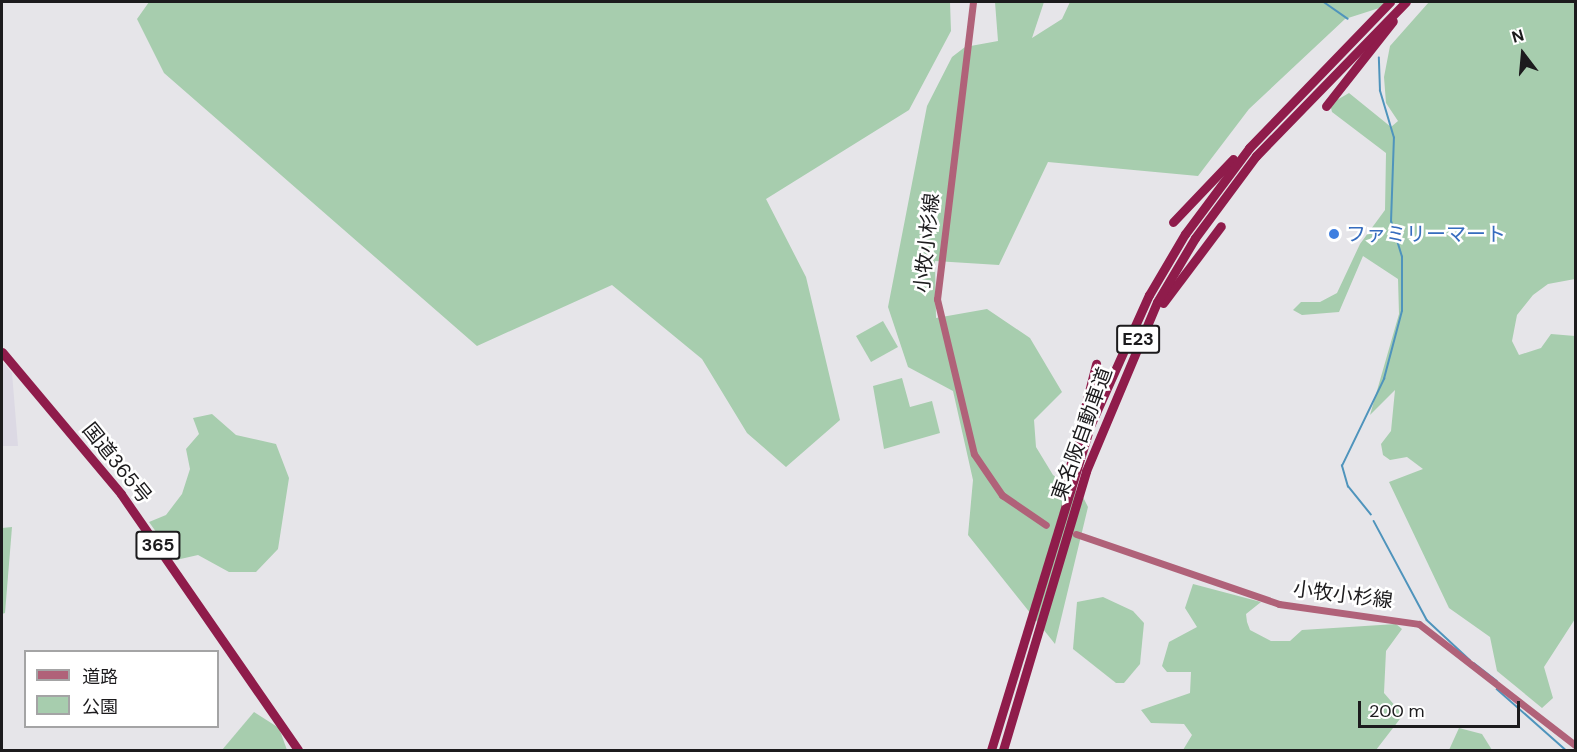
<!DOCTYPE html>
<html>
<head>
<meta charset="utf-8">
<style>
	body { margin:0 }
	#map { position:relative; width:1577px; height:752px; overflow:hidden; background:#e6e5e9; font-family:"DM Sans","Noto Sans JP",sans-serif }
	div>[style] { position:absolute }
	[style*='--x'] { left:calc(var(--x)*1px); top:calc(var(--y)*1px); width:calc(var(--w)*1px); rotate:calc(var(--a)*1deg) }
	.built>* { inset:0; background:#dcd9e4 }
	.green>* { inset:0; background:#a7cdae }
	.stream>* { height:1.5px; margin:-0.75px; padding:0 0.75px; transform-origin:0.75px; border-radius:0.75px; background:#4f94bc }
	.secondary>* { height:7px; margin:-3.5px; padding:0 3.5px; transform-origin:3.5px; border-radius:3.5px; background:#b06279 }
	.highway>* { height:9px; margin:-4.5px; padding:0 4.5px; transform-origin:4.5px; border-radius:4.5px; background:#8f1c4b }
	.dots>* { width:16px; height:16px; translate:-50% -50%; box-sizing:border-box; border:3px solid #fff; border-radius:50% }
	span { translate:-50% -50%; white-space:nowrap; text-align:center; line-height:1.15; -webkit-text-stroke:5px #fff; paint-order:stroke }
	.shield-label span { padding:2px 4px; background:#fff; border:2px solid; border-radius:4px; -webkit-text-stroke-width:0 }
	.shield-label { font-size:18px; color:#1c1b1d; font-weight:700 }
	.shop-label { font-size:20px; color:#366cbe }
	.left { translate:0 -50%; text-align:left }
	.street-label { font-size:20px; color:#1c1b1d }
	.frame { position:absolute; inset:0; border:3px solid #1c1b1d; pointer-events:none }
	.legend { position:absolute; left:24px; top:650px; width:195px; height:78px; box-sizing:border-box; background:#fff; border:2px solid #a4a4a5; margin:0; padding:8px 10px; list-style:none; font-size:18px; color:#1c1b1d }
	.legend li { display:flex; align-items:center; gap:12px; height:30px }
	.legend b { width:30px; border:2px solid #a4a4a5 }
	.north { position:absolute; left:1493px; top:24px; width:60px; height:60px; -webkit-text-stroke:4px #fff; paint-order:stroke; rotate:344deg; font-size:16px; font-weight:700; line-height:24px; text-align:center; color:#1c1b1d }
	.north::after { content:''; display:block; margin:auto; width:21px; height:27px; background:#1c1b1d; clip-path:polygon(50% 0,100% 100%,50% 72%,0 100%) }
	.scale { position:absolute; left:1358px; top:701px; width:162px; height:27px; box-sizing:border-box; border:3px solid #1c1b1d; border-top:0; padding-left:8px; font-size:18px; line-height:21px; white-space:nowrap; color:#1c1b1d; -webkit-text-stroke:4px #fff; paint-order:stroke }
</style>
</head>
<body>
<div id="map">
	<div class="built">
		<i style="clip-path:polygon(2px 361px,12px 373px,18px 446px,2px 446px)"></i>
	</div>
	<div class="green">
		<i style="clip-path:polygon(149px 2px,950px 2px,951px 31px,909px 110px,766px 199px,806px 277px,840px 420px,786px 467px,747px 433px,702px 359px,612px 285px,477px 346px,164px 73px,137px 19px)"></i>
		<i style="clip-path:polygon(995px 2px,1044px 2px,1032px 38px,1062px 19px,1070px 2px,1398px 2px,1345px 19px,1249px 109px,1198px 176px,1048px 162px,999px 265px,935px 261px,936px 318px,987px 309px,1030px 338px,1062px 392px,1034px 420px,1036px 447px,1053px 475px,1082px 495px,1088px 507px,1055px 644px,968px 535px,973px 480px,953px 391px,908px 367px,888px 307px,927px 106px,952px 57px,965px 47px,998px 41px)"></i>
		<i style="clip-path:polygon(1429px 2px,1575px 2px,1575px 279px,1548px 284px,1533px 295px,1517px 315px,1512px 341px,1519px 355px,1541px 348px,1551px 334px,1575px 336px,1575px 619px,1544px 667px,1553px 698px,1542px 708px,1497px 671px,1490px 637px,1449px 608px,1389px 482px,1423px 469px,1407px 457px,1390px 460px,1383px 455px,1381px 444px,1391px 431px,1395px 390px,1370px 415px,1399px 314px,1398px 279px,1363px 256px,1339px 312px,1302px 315px,1293px 310px,1301px 302px,1320px 302px,1337px 293px,1360px 244px,1385px 210px,1386px 153px,1332px 112px,1330px 104px,1349px 93px,1391px 127px,1398px 121px,1386px 103px,1384px 77px,1390px 46px)"></i>
		<i style="clip-path:polygon(883px 321px,898px 347px,871px 362px,856px 336px)"></i>
		<i style="clip-path:polygon(902px 378px,910px 407px,932px 401px,940px 433px,884px 449px,873px 386px)"></i>
		<i style="clip-path:polygon(212px 414px,236px 435px,276px 444px,289px 478px,278px 549px,256px 572px,229px 572px,198px 555px,176px 560px,149px 522px,166px 515px,182px 494px,190px 469px,186px 449px,199px 434px,193px 418px)"></i>
		<i style="clip-path:polygon(12px 527px,5px 613px,2px 614px,2px 528px)"></i>
		<i style="clip-path:polygon(1193px 584px,1261px 602px,1246px 614px,1247px 622px,1250px 630px,1271px 641px,1290px 641px,1302px 630px,1396px 624px,1402px 629px,1386px 651px,1384px 693px,1403px 715px,1376px 750px,1183px 750px,1192px 735px,1184px 724px,1151px 723px,1141px 710px,1190px 693px,1191px 672px,1167px 672px,1162px 666px,1169px 642px,1197px 627px,1185px 608px)"></i>
		<i style="clip-path:polygon(1103px 597px,1133px 611px,1144px 623px,1140px 664px,1124px 683px,1116px 683px,1073px 649px,1077px 602px)"></i>
		<i style="clip-path:polygon(254px 712px,279px 728px,287px 750px,222px 750px)"></i>
		<i style="clip-path:polygon(1459px 728px,1482px 734px,1492px 750px,1449px 750px)"></i>
	</div>
	<div class="stream">
		<i style="--x:1324;--y:2;--w:29;--a:35"></i>
		<i style="--x:1371;--y:515;--w:36;--a:-129"></i>
		<i style="--x:1348;--y:487;--w:22;--a:-106"></i>
		<i style="--x:1342;--y:466;--w:97;--a:-64.2"></i>
		<i style="--x:1384;--y:379;--w:70;--a:-75.2"></i>
		<i style="--x:1402;--y:311;--w:54;--a:-90"></i>
		<i style="--x:1402;--y:257;--w:37;--a:-107"></i>
		<i style="--x:1391;--y:222;--w:84;--a:-88"></i>
		<i style="--x:1394;--y:138;--w:49;--a:-106.6"></i>
		<i style="--x:1380;--y:91;--w:33;--a:-92"></i>
		<i style="--x:1374;--y:521;--w:112;--a:61.8"></i>
		<i style="--x:1427;--y:620;--w:59;--a:42.9"></i>
		<i style="--x:1474;--y:663;--w:29;--a:38"></i>
		<i style="--x:1497;--y:689;--w:92;--a:41.5"></i>
	</div>
	<div class="secondary">
		<i style="--x:973;--y:2;--w:299;--a:96.9"></i>
		<i style="--x:937;--y:299;--w:159;--a:76.6"></i>
		<i style="--x:974;--y:454;--w:50;--a:55.7"></i>
		<i style="--x:1002;--y:495;--w:53;--a:34.3"></i>
		<i style="--x:1076;--y:534;--w:215;--a:19"></i>
		<i style="--x:1279;--y:604;--w:141;--a:8.1"></i>
		<i style="--x:1419;--y:624;--w:199;--a:37.8"></i>
	</div>
	<div class="highway">
		<i style="--x:1326;--y:106;--w:108;--a:-51.8"></i>
		<i style="--x:1173;--y:222;--w:87;--a:-46.4"></i>
		<i style="--x:1163;--y:303;--w:96;--a:-53"></i>
		<i style="--x:2;--y:352;--w:185;--a:50"></i>
		<i style="--x:121;--y:494;--w:311;--a:55.3"></i>
		<i style="--x:1067;--y:478;--w:118;--a:-75.7"></i>
		<i style="--x:991;--y:750;--w:339;--a:-73"></i>
		<i style="--x:1090;--y:426;--w:144;--a:-65.8"></i>
		<i style="--x:1149;--y:295;--w:71;--a:-59.5"></i>
		<i style="--x:1185;--y:234;--w:107;--a:-53.3"></i>
		<i style="--x:1249;--y:148;--w:203;--a:-46"></i>
		<i style="--x:1003;--y:750;--w:291;--a:-73.4"></i>
		<i style="--x:1086;--y:471;--w:183;--a:-67.2"></i>
		<i style="--x:1157;--y:302;--w:74;--a:-59.3"></i>
		<i style="--x:1195;--y:238;--w:102;--a:-53.4"></i>
		<i style="--x:1256;--y:156;--w:215;--a:-45.8"></i>
	</div>
	<div class="dots">
		<i style="left:1334px;top:234px;background:#3f7fe0"></i>
	</div>
	<div class="shield-label">
		<span style="left:1138px;top:339px">E23</span>
		<span style="left:158px;top:545px">365</span>
	</div>
	<div class="shop-label">
		<span class="left" style="left:1346px;top:234px">ファミリーマート</span>
	</div>
	<div class="street-label">
		<span style="left:927px;top:243px;rotate:-84deg">小牧小杉線</span>
		<span style="left:1082px;top:434px;rotate:-70deg">東名阪自動車道</span>
		<span style="left:117px;top:463px;rotate:51deg">国道365号</span>
		<span style="left:1343px;top:595px;rotate:7deg">小牧小杉線</span>
	</div>
	<div class="frame"></div>
	<ul class="legend">
	<li><b style="height:8px;background:#b06279"></b>道路</li>
	<li><b style="height:16px;background:#a7cdae"></b>公園</li>
	</ul>
	<div class="north">N</div>
	<div class="scale">200 m</div>
</div>
</body>
</html>
